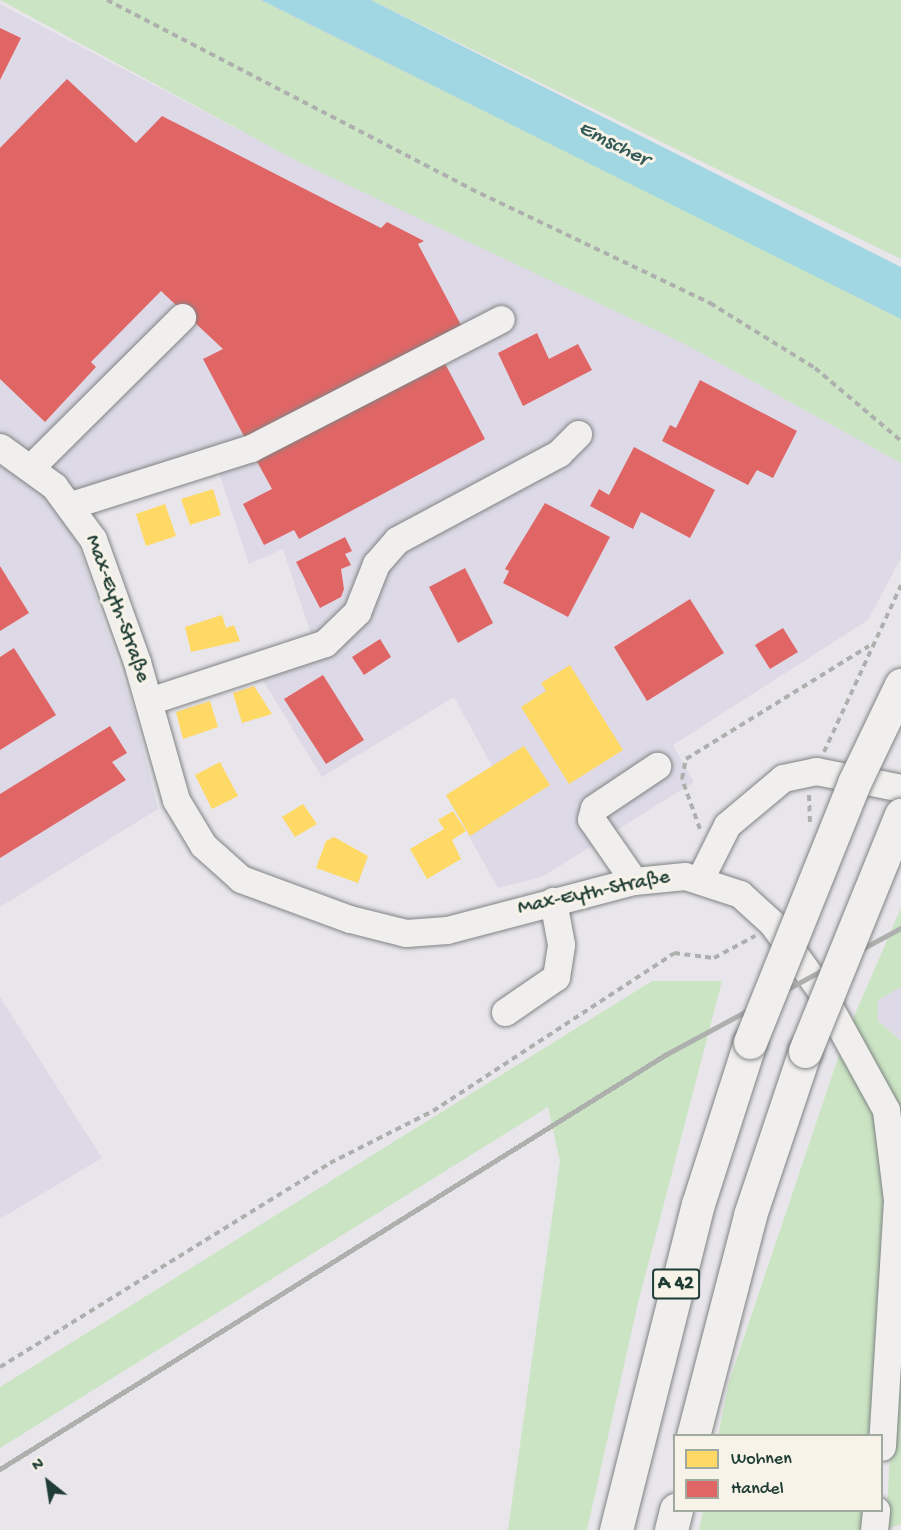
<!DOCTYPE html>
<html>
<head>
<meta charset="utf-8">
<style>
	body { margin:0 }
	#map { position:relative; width:901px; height:1530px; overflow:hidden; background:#e9e6eb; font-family:"Gochi Hand",sans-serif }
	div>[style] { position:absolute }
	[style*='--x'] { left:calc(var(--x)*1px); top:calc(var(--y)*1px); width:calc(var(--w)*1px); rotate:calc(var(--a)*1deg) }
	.built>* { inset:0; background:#ddd9e6 }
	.green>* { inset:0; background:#cbe4c3 }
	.water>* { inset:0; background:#a1d6e3 }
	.homes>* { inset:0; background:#ffd966 }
	.shops>* { inset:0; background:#e06666 }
	.path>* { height:4px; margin-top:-2px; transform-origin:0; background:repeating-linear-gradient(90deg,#aeb0ae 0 6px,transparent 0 10.5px) }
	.roads { filter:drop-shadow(0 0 2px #7f8484) drop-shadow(0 0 2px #7f8484) }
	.minor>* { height:27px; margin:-13.5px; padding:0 13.5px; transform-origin:13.5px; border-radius:13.5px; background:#f1efed }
	.highway>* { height:33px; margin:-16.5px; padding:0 16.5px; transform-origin:16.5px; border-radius:16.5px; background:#f1efed }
	.rail>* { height:4.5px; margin:-2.25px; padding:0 2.25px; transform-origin:2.25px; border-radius:2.25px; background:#aeb0ae }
	.bridges { filter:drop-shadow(0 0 2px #7f8484) drop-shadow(0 0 2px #7f8484) }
	.highway-bridge>* { height:33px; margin:-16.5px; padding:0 16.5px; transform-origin:16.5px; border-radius:16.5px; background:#f1efed }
	span { translate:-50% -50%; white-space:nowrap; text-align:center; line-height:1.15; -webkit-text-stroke:6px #f7f3e8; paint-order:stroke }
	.shield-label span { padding:2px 4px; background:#f7f3e8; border:2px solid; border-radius:4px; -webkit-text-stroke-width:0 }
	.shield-label { font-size:20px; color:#1f3d34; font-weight:700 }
	.street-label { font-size:21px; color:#1f3d34 }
	.water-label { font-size:22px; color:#335a56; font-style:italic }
	.legend { position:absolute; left:673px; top:1434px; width:210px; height:78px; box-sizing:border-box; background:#f7f3e8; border:2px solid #a1aaa0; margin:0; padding:8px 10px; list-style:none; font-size:18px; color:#1f3d34 }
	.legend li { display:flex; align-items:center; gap:12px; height:30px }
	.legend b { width:30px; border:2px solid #a1aaa0 }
	.north { position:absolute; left:18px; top:1452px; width:60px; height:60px; -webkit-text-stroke:4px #f7f3e8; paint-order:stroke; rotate:330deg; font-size:16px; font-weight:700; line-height:24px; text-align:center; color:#1f3d34 }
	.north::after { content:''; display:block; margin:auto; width:21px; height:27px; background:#1f3d34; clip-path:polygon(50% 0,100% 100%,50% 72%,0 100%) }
</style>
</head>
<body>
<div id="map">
	<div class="built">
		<i style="clip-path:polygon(0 4px,281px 152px,683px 343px,901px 463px,901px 558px,868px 620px,673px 745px,694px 782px,542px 877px,498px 888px,446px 795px,492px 766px,454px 697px,322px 777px,262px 679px,319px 659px,283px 549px,249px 564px,219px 473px,64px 521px,77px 542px,135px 714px,158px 809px,0 907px)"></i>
		<i style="clip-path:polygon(901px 987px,901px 1041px,878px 1021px,878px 1000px)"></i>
		<i style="clip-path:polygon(0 997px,102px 1158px,0 1219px)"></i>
	</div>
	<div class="green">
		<i style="clip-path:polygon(0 0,261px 0,901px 318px,901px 463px,683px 343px,297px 161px)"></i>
		<i style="clip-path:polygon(371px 0,901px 0,901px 259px,373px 1px)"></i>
		<i style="clip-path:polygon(901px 908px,901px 987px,878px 1000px,878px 1021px,901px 1041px,901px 1167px,852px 1021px)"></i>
		<i style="clip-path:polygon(652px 981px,722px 981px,638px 1303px,587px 1530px,508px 1530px,560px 1161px,548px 1107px,0 1448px,0 1387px)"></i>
		<i style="clip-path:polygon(840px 1052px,874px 1116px,887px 1187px,870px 1435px,718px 1436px,729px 1382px)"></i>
		<i style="clip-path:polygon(901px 1250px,901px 1524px,886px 1529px)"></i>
		<i style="clip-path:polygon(703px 1511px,865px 1511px,864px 1530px,699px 1530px)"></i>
	</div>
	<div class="water">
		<i style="clip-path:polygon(261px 0,371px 0,901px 267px,901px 319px)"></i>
	</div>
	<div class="homes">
		<i style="clip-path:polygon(213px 489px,221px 515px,190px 525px,181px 499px)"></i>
		<i style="clip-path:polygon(165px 504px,176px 536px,146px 546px,136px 514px)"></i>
		<i style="clip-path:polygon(222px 615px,226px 628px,234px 625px,240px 641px,191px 652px,185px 627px)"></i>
		<i style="clip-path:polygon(570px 665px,623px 750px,569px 784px,521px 707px,546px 691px,541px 683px)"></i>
		<i style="clip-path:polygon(254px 686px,272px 714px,242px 723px,233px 693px)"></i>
		<i style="clip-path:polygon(210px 701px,218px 727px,183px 739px,176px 712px)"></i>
		<i style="clip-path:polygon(524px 746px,550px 785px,470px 836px,446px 795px)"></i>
		<i style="clip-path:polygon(220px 762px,238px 796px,212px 809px,195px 775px)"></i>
		<i style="clip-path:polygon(303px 804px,317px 824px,295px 837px,282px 817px)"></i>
		<i style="clip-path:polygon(453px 811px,466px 831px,452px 840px,461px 859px,427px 879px,410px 849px,444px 829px,438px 820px)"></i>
		<i style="clip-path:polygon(334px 837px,368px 856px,358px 883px,316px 868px,326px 841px)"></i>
	</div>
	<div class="shops">
		<i style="clip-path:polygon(0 28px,21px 38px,0 80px)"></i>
		<i style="clip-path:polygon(67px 79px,136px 143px,162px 116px,381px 228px,387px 222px,424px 241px,418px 244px,461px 325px,246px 440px,203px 359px,223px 349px,161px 291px,91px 362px,96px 367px,45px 422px,0 379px,0 148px)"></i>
		<i style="clip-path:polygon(537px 333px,549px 359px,578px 344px,592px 370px,523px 406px,498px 353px)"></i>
		<i style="clip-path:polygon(441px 356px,485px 439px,299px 539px,294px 530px,264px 545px,243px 504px,272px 489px,254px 456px)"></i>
		<i style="clip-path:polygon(700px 380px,797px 431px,773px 478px,757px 470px,748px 485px,662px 441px,670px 425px,676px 428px)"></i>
		<i style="clip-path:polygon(634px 447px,715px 490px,690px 538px,641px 512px,633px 529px,590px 506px,599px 489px,609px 495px)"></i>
		<i style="clip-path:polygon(545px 503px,610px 537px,568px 617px,503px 583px,509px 571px,505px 569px)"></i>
		<i style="clip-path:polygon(345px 537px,352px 551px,345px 554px,351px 565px,341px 569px,344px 589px,341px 597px,320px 608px,296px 562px)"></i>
		<i style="clip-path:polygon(0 566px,29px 613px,0 631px)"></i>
		<i style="clip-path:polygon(465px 568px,493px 623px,458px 643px,429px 587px)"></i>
		<i style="clip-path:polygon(690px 599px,724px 653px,647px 701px,614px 647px)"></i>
		<i style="clip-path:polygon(783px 628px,798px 652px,770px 669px,755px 645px)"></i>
		<i style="clip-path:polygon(380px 639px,391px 657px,364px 675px,352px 657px)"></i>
		<i style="clip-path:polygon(14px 648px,56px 715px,0 750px,0 657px)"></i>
		<i style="clip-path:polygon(323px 675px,364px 740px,326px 764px,284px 699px)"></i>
		<i style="clip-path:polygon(110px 726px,127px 753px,112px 762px,126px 780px,0 858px,0 794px)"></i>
	</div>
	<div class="path">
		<i style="--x:107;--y:0;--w:410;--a:27.4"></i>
		<i style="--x:471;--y:189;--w:265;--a:25.5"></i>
		<i style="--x:710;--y:303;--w:123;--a:31.8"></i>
		<i style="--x:815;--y:368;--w:113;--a:40.3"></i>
		<i style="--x:824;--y:752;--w:184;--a:-65.2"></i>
		<i style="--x:809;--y:795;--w:28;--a:88"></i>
		<i style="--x:700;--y:829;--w:53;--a:-109.8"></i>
		<i style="--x:682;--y:779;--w:20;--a:-79"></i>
		<i style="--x:686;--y:759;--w:215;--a:-31.7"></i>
		<i style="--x:0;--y:1367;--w:388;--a:-31.7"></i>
		<i style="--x:330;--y:1163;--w:115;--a:-26.8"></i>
		<i style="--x:433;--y:1111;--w:288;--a:-33.2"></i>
		<i style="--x:674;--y:953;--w:40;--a:7.1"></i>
		<i style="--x:714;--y:958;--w:47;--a:-28.2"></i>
	</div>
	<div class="roads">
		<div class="minor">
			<i style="--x:0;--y:447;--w:67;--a:35.8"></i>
			<i style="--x:54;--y:486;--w:66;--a:53.7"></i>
			<i style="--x:93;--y:539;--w:131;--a:70.3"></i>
			<i style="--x:137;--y:662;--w:143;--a:74.2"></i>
			<i style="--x:176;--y:800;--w:52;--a:59"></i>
			<i style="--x:203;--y:845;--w:51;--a:41.8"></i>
			<i style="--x:241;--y:879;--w:116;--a:20.2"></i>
			<i style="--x:350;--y:919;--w:58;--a:14"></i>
			<i style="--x:406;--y:933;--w:41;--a:-4.2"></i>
			<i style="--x:447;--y:930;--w:193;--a:-14.7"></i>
			<i style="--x:634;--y:881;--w:51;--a:-5.6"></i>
			<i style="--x:685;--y:876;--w:58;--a:18.1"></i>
			<i style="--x:740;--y:894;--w:43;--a:42.2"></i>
			<i style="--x:772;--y:923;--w:80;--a:54.1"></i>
			<i style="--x:819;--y:988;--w:139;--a:61.2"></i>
			<i style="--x:886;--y:1110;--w:91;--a:83"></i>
			<i style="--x:897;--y:1200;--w:247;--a:93.5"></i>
			<i style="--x:31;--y:467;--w:213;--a:-44.8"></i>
			<i style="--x:71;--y:505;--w:189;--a:-17.6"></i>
			<i style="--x:251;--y:448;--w:281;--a:-27.3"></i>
			<i style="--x:149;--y:701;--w:185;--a:-18.2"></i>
			<i style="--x:325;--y:643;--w:45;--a:-44.1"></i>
			<i style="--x:357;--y:612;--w:52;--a:-68.4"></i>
			<i style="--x:376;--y:564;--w:32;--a:-49"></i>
			<i style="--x:397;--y:540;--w:184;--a:-28.2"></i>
			<i style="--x:559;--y:453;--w:27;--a:-45"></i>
			<i style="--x:700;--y:879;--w:60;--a:-63.4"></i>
			<i style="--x:727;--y:825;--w:73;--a:-40"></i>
			<i style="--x:783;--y:778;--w:34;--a:-12"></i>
			<i style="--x:816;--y:771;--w:87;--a:11.3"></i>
			<i style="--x:634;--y:881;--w:75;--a:-124.7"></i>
			<i style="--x:591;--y:819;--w:11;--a:-75"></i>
			<i style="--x:594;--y:808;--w:76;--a:-33.7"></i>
			<i style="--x:505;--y:1012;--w:62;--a:-34.5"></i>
			<i style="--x:556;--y:977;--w:33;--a:-81"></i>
			<i style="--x:561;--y:944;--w:44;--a:-100.5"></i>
			<i style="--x:874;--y:1530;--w:20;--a:-84"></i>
		</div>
		<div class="highway">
			<i style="--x:693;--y:1436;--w:228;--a:-75.5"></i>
			<i style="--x:750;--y:1215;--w:173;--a:-71.5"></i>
			<i style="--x:616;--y:1530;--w:336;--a:-75.9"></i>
			<i style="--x:698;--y:1204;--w:170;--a:-72.2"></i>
			<i style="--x:671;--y:1530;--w:21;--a:-76"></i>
		</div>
	</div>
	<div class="rail">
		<i style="--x:0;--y:1469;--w:783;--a:-31.9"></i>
		<i style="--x:665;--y:1055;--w:268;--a:-28.3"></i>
	</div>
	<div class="bridges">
		<div class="highway-bridge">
			<i style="--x:750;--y:1042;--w:279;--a:-68.1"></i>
			<i style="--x:854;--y:783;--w:109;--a:-64.4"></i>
			<i style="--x:805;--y:1051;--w:255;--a:-67.9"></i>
		</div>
	</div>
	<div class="shield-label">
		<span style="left:676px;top:1284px">A 42</span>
	</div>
	<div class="street-label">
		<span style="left:116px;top:609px;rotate:70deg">Max-Eyth-Straße</span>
		<span style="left:594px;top:894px;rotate:-12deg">Max-Eyth-Straße</span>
	</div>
	<div class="water-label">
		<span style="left:613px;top:145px;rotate:27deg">Emscher</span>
	</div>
	<ul class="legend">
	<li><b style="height:16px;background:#ffd966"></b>Wohnen</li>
	<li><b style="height:16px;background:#e06666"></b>Handel</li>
	</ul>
	<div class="north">N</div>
</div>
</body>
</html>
